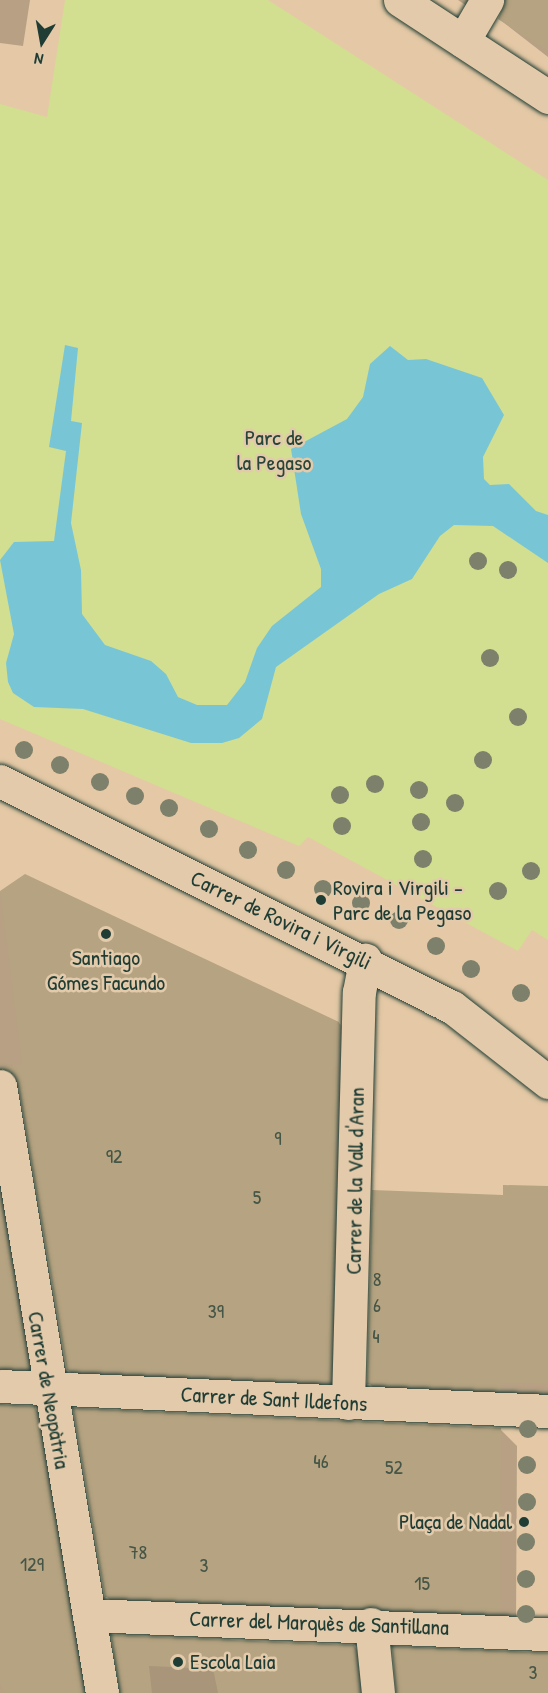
<!DOCTYPE html>
<html>
<head>
<meta charset="utf-8">
<style>
	body { margin:0 }
	#map { position:relative; width:548px; height:1693px; overflow:hidden; background:#e5c9a6; font-family:"Patrick Hand",sans-serif }
	div>[style] { position:absolute }
	[style*='--x'] { left:calc(var(--x)*1px); top:calc(var(--y)*1px); width:calc(var(--w)*1px); rotate:calc(var(--a)*1deg) }
	.built>* { inset:0; background:#d3bb99 }
	.green>* { inset:0; background:#d2de90 }
	.water>* { inset:0; background:#78c6d5 }
	.shadow>* { inset:0; background:#0003 }
	.building>* { inset:0; background:#b6a381 }
	.roads { filter:drop-shadow(0 0 2px #1f3d34) drop-shadow(0 0 2px #1f3d34) }
	.street>* { height:33px; margin:-16.5px; padding:0 16.5px; transform-origin:16.5px; border-radius:16.5px; background:#e3caab }
	.secondary>* { height:33px; margin:-16.5px; padding:0 16.5px; transform-origin:16.5px; border-radius:16.5px; background:#e3caab }
	.trees>* { width:18px; height:18px; margin:-9px; border-radius:50%; background:#7d806a }
	.dots>* { width:16px; height:16px; translate:-50% -50%; box-sizing:border-box; border:3px solid #e3caab; border-radius:50% }
	span { translate:-50% -50%; white-space:nowrap; text-align:center; line-height:1.15; -webkit-text-stroke:5px #e3caab; paint-order:stroke }
	.number-label { font-size:20px; color:#455647 }
	.number-label span { -webkit-text-stroke-width:0 }
	.park-label { font-size:22px; color:#284539 }
	.poi-label { font-size:22px; color:#1f3d34 }
	.left { translate:0 -50%; text-align:left }
	.right { translate:-100% -50%; text-align:right }
	.street-label { font-size:22px; color:#1f3d34 }
	.north { position:absolute; left:12px; top:12px; width:60px; height:60px; -webkit-text-stroke:4px #e3caab; paint-order:stroke; rotate:191deg; font-size:16px; font-weight:700; line-height:24px; text-align:center; color:#1f3d34 }
	.north::after { content:''; display:block; margin:auto; width:21px; height:27px; background:#1f3d34; clip-path:polygon(50% 0,100% 100%,50% 72%,0 100%) }
</style>
</head>
<body>
<div id="map">
	<div class="built">
		<i style="clip-path:polygon(117px 1633px,230px 1637px,238px 1693px,127px 1693px)"></i>
	</div>
	<div class="green">
		<i style="clip-path:polygon(65px 0,268px 0,548px 180px,548px 940px,532px 930px,518px 951px,308px 837px,299px 846px,0 719px,0 104px,47px 117px)"></i>
	</div>
	<div class="water">
		<i style="clip-path:polygon(65px 345px,78px 348px,71px 421px,82px 423px,71px 523px,81px 570px,82px 614px,105px 645px,151px 661px,166px 674px,178px 697px,197px 705px,227px 705px,245px 682px,257px 648px,272px 626px,321px 587px,321px 569px,301px 514px,291px 449px,347px 419px,363px 397px,370px 364px,390px 346px,408px 360px,426px 359px,482px 378px,504px 415px,483px 457px,484px 479px,490px 485px,509px 484px,536px 511px,548px 515px,548px 563px,493px 526px,454px 525px,440px 536px,412px 579px,379px 594px,276px 667px,262px 719px,239px 738px,222px 743px,191px 743px,83px 709px,34px 707px,13px 693px,8px 682px,6px 663px,14px 634px,0 560px,14px 542px,54px 541px,66px 451px,49px 447px)"></i>
	</div>
	<div class="shadow">
		<i style="clip-path:polygon(0 0,30px 0,23px 46px,0 43px)"></i>
		<i style="clip-path:polygon(458px 0,548px 0,548px 57px,499px 19px,506px 2px,498px 2px,485px 18px)"></i>
		<i style="clip-path:polygon(25px 875px,339px 1023px,356px 1041px,347px 1399px,86px 1387px,68px 1370px,21px 1086px,0 1097px,0 892px)"></i>
		<i style="clip-path:polygon(0 1105px,45px 1385px,0 1400px)"></i>
		<i style="clip-path:polygon(548px 1188px,548px 1395px,380px 1395px,369px 1383px,504px 1196px)"></i>
		<i style="clip-path:polygon(0 1404px,34px 1408px,52px 1425px,97px 1693px,0 1693px)"></i>
		<i style="clip-path:polygon(500px 1429px,517px 1446px,516px 1629px,123px 1613px,106px 1596px)"></i>
		<i style="clip-path:polygon(113px 1636px,354px 1646px,371px 1664px,374px 1693px,120px 1693px)"></i>
	</div>
	<div class="building">
		<i style="clip-path:polygon(506px 0,548px 0,548px 51px,498px 19px)"></i>
		<i style="clip-path:polygon(25px 874px,339px 1022px,330px 1382px,67px 1370px,18px 1083px,14px 1074px,0 1068px,22px 1064px,0 891px)"></i>
		<i style="clip-path:polygon(503px 1185px,548px 1186px,548px 1384px,501px 1383px,501px 1390px,367px 1384px,372px 1190px,503px 1195px)"></i>
		<i style="clip-path:polygon(0 1199px,28px 1369px,0 1367px)"></i>
		<i style="clip-path:polygon(0 1405px,35px 1406px,83px 1693px,5px 1693px,0 1685px)"></i>
		<i style="clip-path:polygon(73px 1408px,501px 1428px,500px 1613px,105px 1597px)"></i>
		<i style="clip-path:polygon(111px 1635px,354px 1645px,359px 1693px,218px 1693px,213px 1669px,149px 1666px,152px 1693px,120px 1693px)"></i>
		<i style="clip-path:polygon(392px 1646px,548px 1653px,548px 1693px,396px 1693px)"></i>
	</div>
	<div class="roads">
		<div class="street">
			<i style="--x:400;--y:0;--w:177;--a:33.2"></i>
			<i style="--x:463;--y:41;--w:48;--a:-59.7"></i>
			<i style="--x:0;--y:1086;--w:616;--a:80.46"></i>
			<i style="--x:0;--y:1386;--w:549;--a:2.61"></i>
			<i style="--x:348;--y:1403;--w:411;--a:-88.5"></i>
			<i style="--x:359;--y:992;--w:33;--a:-79"></i>
			<i style="--x:90;--y:1615;--w:458;--a:2.4"></i>
			<i style="--x:371;--y:1624;--w:69;--a:84.2"></i>
		</div>
		<div class="secondary">
			<i style="--x:0;--y:781;--w:505;--a:26.57"></i>
			<i style="--x:452;--y:1007;--w:122;--a:38"></i>
		</div>
	</div>
	<div class="trees">
		<i style="left:478px;top:561px"></i>
		<i style="left:508px;top:570px"></i>
		<i style="left:490px;top:658px"></i>
		<i style="left:518px;top:717px"></i>
		<i style="left:24px;top:750px"></i>
		<i style="left:483px;top:760px"></i>
		<i style="left:60px;top:765px"></i>
		<i style="left:100px;top:782px"></i>
		<i style="left:375px;top:784px"></i>
		<i style="left:419px;top:790px"></i>
		<i style="left:340px;top:795px"></i>
		<i style="left:135px;top:796px"></i>
		<i style="left:455px;top:803px"></i>
		<i style="left:169px;top:808px"></i>
		<i style="left:421px;top:822px"></i>
		<i style="left:342px;top:826px"></i>
		<i style="left:209px;top:829px"></i>
		<i style="left:248px;top:850px"></i>
		<i style="left:423px;top:859px"></i>
		<i style="left:286px;top:870px"></i>
		<i style="left:531px;top:871px"></i>
		<i style="left:323px;top:889px"></i>
		<i style="left:498px;top:891px"></i>
		<i style="left:361px;top:903px"></i>
		<i style="left:399px;top:920px"></i>
		<i style="left:436px;top:946px"></i>
		<i style="left:471px;top:969px"></i>
		<i style="left:521px;top:993px"></i>
		<i style="left:528px;top:1429px"></i>
		<i style="left:527px;top:1465px"></i>
		<i style="left:527px;top:1502px"></i>
		<i style="left:526px;top:1542px"></i>
		<i style="left:526px;top:1579px"></i>
		<i style="left:526px;top:1614px"></i>
	</div>
	<div class="dots">
		<i style="left:321px;top:900px;background:#1f3d34"></i>
		<i style="left:106px;top:934px;background:#1f3d34"></i>
		<i style="left:524px;top:1522px;background:#1f3d34"></i>
		<i style="left:178px;top:1662px;background:#1f3d34"></i>
	</div>
	<div class="number-label">
		<span style="left:278px;top:1137px">9</span>
		<span style="left:114px;top:1155px">92</span>
		<span style="left:257px;top:1196px">5</span>
		<span style="left:377px;top:1278px">8</span>
		<span style="left:377px;top:1304px">6</span>
		<span style="left:216px;top:1310px">39</span>
		<span style="left:376px;top:1335px">4</span>
		<span style="left:321px;top:1460px">46</span>
		<span style="left:394px;top:1466px">52</span>
		<span style="left:138px;top:1551px">78</span>
		<span style="left:32px;top:1563px">129</span>
		<span style="left:204px;top:1564px">3</span>
		<span style="left:422px;top:1582px">15</span>
		<span style="left:533px;top:1671px">3</span>
	</div>
	<div class="park-label">
		<span style="left:274px;top:450px">Parc de<br>la Pegaso</span>
	</div>
	<div class="poi-label">
		<span class="left" style="left:333px;top:900px">Rovira i Virgili -<br>Parc de la Pegaso</span>
		<span style="left:106px;top:970px">Santiago<br>Gómes Facundo</span>
		<span class="right" style="left:512px;top:1522px">Plaça de Nadal</span>
		<span class="left" style="left:190px;top:1662px">Escola Laia</span>
	</div>
	<div class="street-label">
		<span style="left:281px;top:920px;rotate:26deg">Carrer de Rovira i Virgili</span>
		<span style="left:355px;top:1181px;rotate:-89deg">Carrer de la Vall d'Aran</span>
		<span style="left:49px;top:1390px;rotate:80deg">Carrer de Neopàtria</span>
		<span style="left:274px;top:1399px;rotate:3deg">Carrer de Sant Ildefons</span>
		<span style="left:319px;top:1623px;rotate:2deg">Carrer del Marquès de Santillana</span>
	</div>
	<div class="north">N</div>
</div>
</body>
</html>
